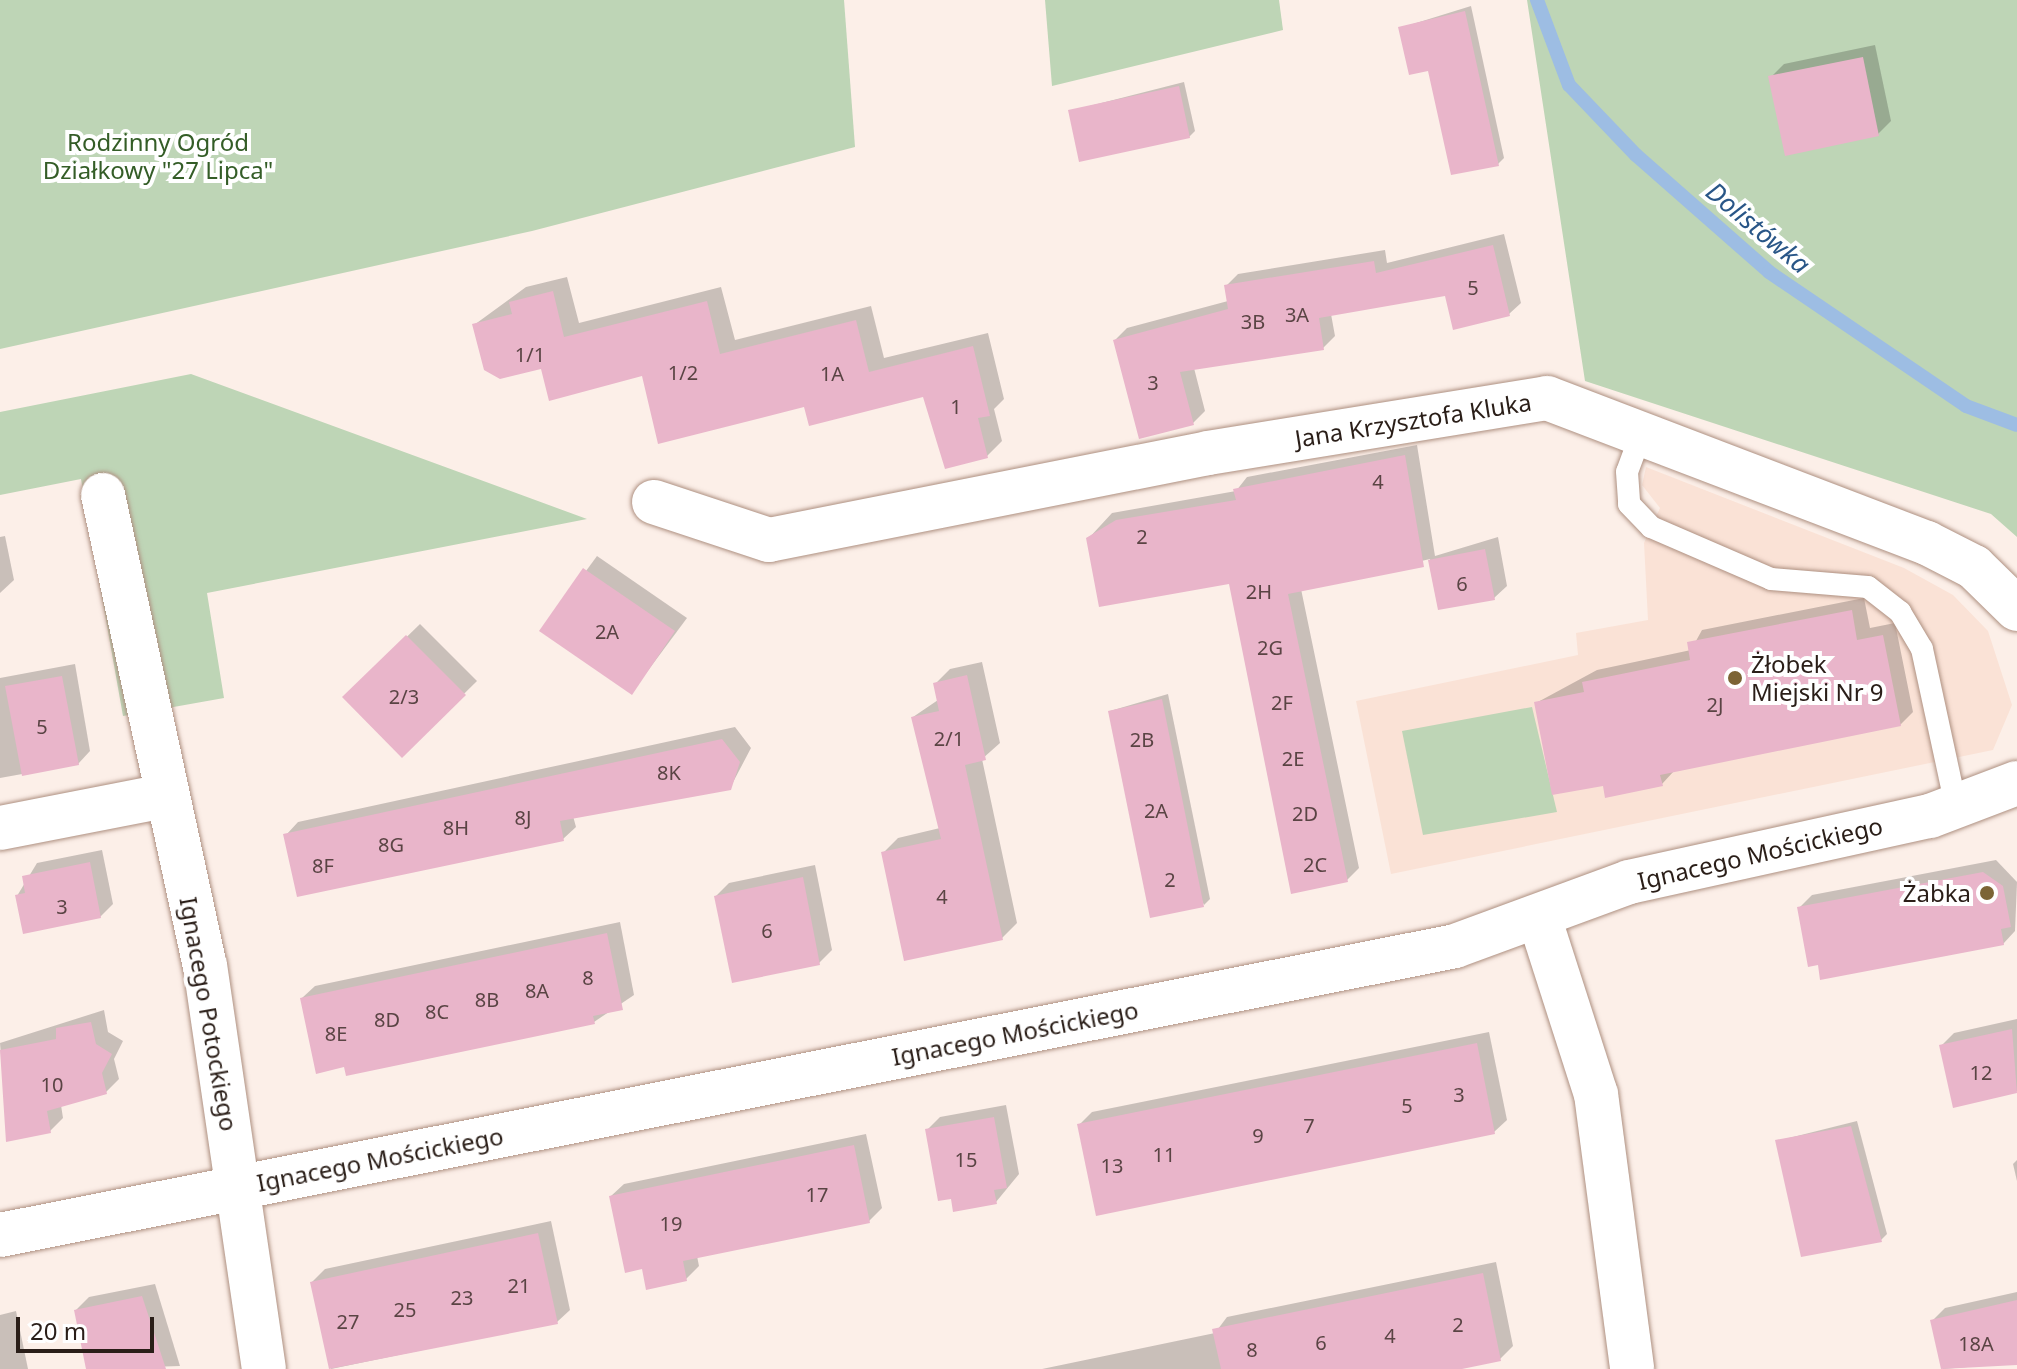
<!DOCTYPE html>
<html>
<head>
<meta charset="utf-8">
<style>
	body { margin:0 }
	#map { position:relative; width:2017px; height:1369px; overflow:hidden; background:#fcefe8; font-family:"Noto Sans",sans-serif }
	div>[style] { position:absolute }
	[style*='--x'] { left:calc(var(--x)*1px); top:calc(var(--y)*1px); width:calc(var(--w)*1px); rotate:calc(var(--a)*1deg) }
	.built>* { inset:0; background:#fae2d6 }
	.green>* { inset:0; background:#bed5b6 }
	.shadow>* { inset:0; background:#0003 }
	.stream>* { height:14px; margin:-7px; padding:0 7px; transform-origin:7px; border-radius:7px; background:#9dbde3 }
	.building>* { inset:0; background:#e9b5ca }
	.roads { filter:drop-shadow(0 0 2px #ae9081) drop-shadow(0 0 2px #ae9081) }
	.lane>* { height:22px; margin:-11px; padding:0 11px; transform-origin:11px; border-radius:11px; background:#fff }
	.street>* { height:44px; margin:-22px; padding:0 22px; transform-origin:22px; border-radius:22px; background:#fff }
	.dots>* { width:22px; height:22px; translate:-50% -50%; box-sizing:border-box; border:4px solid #fff; border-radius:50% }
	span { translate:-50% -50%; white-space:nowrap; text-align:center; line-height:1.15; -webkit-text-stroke:8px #fff; paint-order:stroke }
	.number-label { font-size:20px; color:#5a4444 }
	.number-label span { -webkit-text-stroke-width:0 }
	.park-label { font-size:24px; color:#345d27 }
	.street-label { font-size:24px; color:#2a1e18 }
	.poi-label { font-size:24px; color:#2a1e18 }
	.left { translate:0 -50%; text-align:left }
	.right { translate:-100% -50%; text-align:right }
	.water-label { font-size:26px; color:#295687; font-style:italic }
	.scale { position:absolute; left:16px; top:1317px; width:138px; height:36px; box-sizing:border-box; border:4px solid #2a1e18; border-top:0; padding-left:10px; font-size:24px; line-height:28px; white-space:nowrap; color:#2a1e18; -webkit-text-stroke:6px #fff; paint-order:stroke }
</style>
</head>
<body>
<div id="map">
	<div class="built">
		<i style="clip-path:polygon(1646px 467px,1904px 568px,1953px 595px,1988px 631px,2012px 705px,1993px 750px,1391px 874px,1356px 701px,1578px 655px,1576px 633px,1648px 620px,1644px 543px,1660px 508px,1642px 485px)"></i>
	</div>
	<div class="green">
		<i style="clip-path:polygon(0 0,844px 0,855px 147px,532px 231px,0 349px)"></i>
		<i style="clip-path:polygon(1045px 0,1279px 0,1283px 30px,1052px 86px)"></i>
		<i style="clip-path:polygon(1527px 0,2017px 0,2017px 537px,1991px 514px,1585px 381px)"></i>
		<i style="clip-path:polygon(191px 374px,587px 519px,207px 593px,224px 698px,123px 716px,81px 479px,0 495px,0 412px)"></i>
		<i style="clip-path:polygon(1532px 707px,1557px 812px,1423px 835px,1402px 731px)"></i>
	</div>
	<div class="shadow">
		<i style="clip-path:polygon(1471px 6px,1504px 158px,1498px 164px,1400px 28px)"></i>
		<i style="clip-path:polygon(1875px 45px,1891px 121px,1878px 134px,1771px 77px,1784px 64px)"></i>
		<i style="clip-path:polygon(1184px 82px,1195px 131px,1189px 137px,1070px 111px)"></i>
		<i style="clip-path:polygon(1504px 234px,1521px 303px,1509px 314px,1446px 294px,1331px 314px,1335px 336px,1323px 348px,1194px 368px,1205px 411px,1193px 423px,1115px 340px,1127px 328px,1228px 301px,1226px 286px,1238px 274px,1385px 250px,1387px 263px)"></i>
		<i style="clip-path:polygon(567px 277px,579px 323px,721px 287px,735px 340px,871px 306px,884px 358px,988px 333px,1004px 399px,994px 409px,1002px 441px,987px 456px,925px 395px,805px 405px,643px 374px,542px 367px,474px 325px,526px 287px)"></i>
		<i style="clip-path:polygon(1417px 445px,1435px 556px,1498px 537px,1507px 586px,1494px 598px,1439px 608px,1430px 559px,1301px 589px,1359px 868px,1347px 880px,1231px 582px,1088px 539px,1112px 513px,1236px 491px,1247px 477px)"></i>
		<i style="clip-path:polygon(5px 536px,14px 580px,0 593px,0 537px)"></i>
		<i style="clip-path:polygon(597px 556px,687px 618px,632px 692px,542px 631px)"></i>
		<i style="clip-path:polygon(1864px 598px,1870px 628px,1895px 623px,1913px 712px,1900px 725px,1674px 771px,1662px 784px,1604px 783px,1536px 703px,1597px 670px,1691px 650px,1702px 630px)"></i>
		<i style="clip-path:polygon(420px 624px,477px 681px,402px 755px,345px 697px)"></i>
		<i style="clip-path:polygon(982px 662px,1000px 743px,982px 759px,1017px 923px,1002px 938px,883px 853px,898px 838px,940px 828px,913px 717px,938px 700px,935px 684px,950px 669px)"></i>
		<i style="clip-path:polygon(75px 664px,90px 751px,78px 764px,0 778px,0 678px)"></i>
		<i style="clip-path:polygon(1168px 694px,1210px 899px,1204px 905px,1110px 711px)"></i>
		<i style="clip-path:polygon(735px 727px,751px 748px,730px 788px,573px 816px,576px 827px,563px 839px,286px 835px,298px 822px)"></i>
		<i style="clip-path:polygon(102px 850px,113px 904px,100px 917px,17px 896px,37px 863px)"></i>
		<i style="clip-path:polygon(1996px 860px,2017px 882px,2015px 931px,2003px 944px,1819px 963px,1799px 908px,1812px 895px)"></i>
		<i style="clip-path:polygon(815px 865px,832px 950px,819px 963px,716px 896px,729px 883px)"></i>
		<i style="clip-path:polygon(620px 922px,634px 995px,594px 1022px,346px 1065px,302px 998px,315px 986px)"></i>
		<i style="clip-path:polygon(104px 1010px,108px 1032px,123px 1041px,114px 1059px,119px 1079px,106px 1092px,61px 1105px,63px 1118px,50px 1131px,8px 1139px,0 1043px)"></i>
		<i style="clip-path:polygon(2017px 1019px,2017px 1091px,1954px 1105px,1941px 1046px,1954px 1033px)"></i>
		<i style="clip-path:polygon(1489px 1032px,1507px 1120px,1494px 1132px,1079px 1125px,1092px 1112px)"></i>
		<i style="clip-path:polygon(1006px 1105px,1019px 1174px,996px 1202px,953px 1196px,927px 1130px,940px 1117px)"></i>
		<i style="clip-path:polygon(1857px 1121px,1887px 1234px,1881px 1240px,1777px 1141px)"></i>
		<i style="clip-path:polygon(866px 1134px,882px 1208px,869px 1221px,697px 1256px,699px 1266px,686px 1279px,644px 1267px,611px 1196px,624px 1184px)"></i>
		<i style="clip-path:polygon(2017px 1160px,2017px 1181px,2013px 1164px)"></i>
		<i style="clip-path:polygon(551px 1221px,570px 1310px,557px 1322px,331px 1369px,312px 1282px,325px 1269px)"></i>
		<i style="clip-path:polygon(1496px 1262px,1513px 1346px,1500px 1359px,1453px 1369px,1042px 1369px,1215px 1333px,1227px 1317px)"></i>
		<i style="clip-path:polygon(155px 1284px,180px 1366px,88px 1369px,76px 1310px,89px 1297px)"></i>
		<i style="clip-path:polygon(2017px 1292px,2017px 1363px,1943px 1369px,1932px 1321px,1945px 1308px)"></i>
		<i style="clip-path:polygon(16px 1311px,28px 1369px,0 1369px,0 1315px)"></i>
	</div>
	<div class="stream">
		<i style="--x:1537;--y:0;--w:91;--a:69.4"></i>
		<i style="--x:1569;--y:85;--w:97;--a:46.3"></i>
		<i style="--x:1636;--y:155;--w:177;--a:41.3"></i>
		<i style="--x:1769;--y:272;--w:238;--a:34.2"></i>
		<i style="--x:1966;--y:406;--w:54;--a:20.4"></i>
	</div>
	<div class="building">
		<i style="clip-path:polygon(1465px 11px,1499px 166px,1451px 175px,1428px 71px,1409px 75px,1398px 27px)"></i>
		<i style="clip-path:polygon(1863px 57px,1879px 136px,1785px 156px,1768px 76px)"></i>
		<i style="clip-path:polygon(1179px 86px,1190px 138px,1079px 162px,1068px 110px)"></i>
		<i style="clip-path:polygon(1493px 245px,1510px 316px,1453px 330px,1445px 296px,1319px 318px,1324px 350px,1180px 372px,1194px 425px,1139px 439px,1113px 340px,1228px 309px,1224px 285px,1374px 261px,1376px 273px)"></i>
		<i style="clip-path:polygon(553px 291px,564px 337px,707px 301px,720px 354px,856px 320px,869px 372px,973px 346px,990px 416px,978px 418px,988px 458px,945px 469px,923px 397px,809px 426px,804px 407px,658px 444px,642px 376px,549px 401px,541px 369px,500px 379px,484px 370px,472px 324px,512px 314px,509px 302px)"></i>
		<i style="clip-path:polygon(1405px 455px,1424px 567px,1288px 594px,1348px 882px,1291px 894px,1229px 584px,1099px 607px,1086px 538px,1116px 520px,1236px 500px,1233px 489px)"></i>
		<i style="clip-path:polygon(1485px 549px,1495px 600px,1438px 610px,1428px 560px)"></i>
		<i style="clip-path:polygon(583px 568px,675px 631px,632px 695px,539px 631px)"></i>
		<i style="clip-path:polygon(1852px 610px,1857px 640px,1883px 635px,1901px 726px,1660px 775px,1663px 786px,1605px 798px,1603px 786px,1552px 795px,1534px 702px,1584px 692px,1582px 682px,1690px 660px,1687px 642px)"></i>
		<i style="clip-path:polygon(406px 635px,466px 695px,402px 758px,342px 697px)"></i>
		<i style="clip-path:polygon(967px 675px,986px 760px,965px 765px,1003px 940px,904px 961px,881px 852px,941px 839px,911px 717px,939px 711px,933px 683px)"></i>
		<i style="clip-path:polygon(62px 676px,79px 765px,22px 776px,5px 686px)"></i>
		<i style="clip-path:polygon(1162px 699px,1204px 907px,1150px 918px,1108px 711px)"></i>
		<i style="clip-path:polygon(722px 739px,740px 762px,731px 790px,560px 821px,564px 841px,297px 897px,283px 834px)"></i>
		<i style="clip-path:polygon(90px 862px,101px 918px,23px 934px,15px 895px,25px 893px,22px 876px)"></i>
		<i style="clip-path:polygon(1983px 872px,2003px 886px,2011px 927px,2001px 929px,2004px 945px,1820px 980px,1818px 965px,1808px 967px,1797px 907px)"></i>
		<i style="clip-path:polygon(803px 877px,820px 965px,732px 983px,714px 896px)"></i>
		<i style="clip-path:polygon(607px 933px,623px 1010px,593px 1016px,595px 1024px,346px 1076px,344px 1067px,316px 1074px,300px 998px)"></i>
		<i style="clip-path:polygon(91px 1022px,96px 1044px,112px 1054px,102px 1073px,107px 1094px,47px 1111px,51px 1133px,6px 1142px,0 1050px,56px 1039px,56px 1028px)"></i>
		<i style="clip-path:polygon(2012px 1029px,2017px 1093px,1953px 1108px,1939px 1045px)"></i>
		<i style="clip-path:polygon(1477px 1043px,1495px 1134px,1096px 1216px,1077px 1124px)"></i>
		<i style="clip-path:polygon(994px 1117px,1007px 1188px,994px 1190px,997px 1204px,953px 1212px,951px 1199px,938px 1201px,925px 1129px)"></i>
		<i style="clip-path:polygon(1851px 1126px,1882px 1242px,1801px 1257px,1775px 1140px)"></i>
		<i style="clip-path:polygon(854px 1145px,870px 1223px,683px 1261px,687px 1281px,646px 1290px,642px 1269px,625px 1273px,609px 1196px)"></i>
		<i style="clip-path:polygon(538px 1233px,558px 1324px,329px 1369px,310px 1282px)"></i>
		<i style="clip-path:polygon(1483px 1273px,1501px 1361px,1462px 1369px,1221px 1369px,1212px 1329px)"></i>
		<i style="clip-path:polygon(142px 1296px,166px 1369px,86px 1369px,74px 1310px)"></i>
		<i style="clip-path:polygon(2017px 1300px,2017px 1365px,1941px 1369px,1930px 1320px)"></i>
	</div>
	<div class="roads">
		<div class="lane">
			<i style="--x:1641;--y:434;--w:40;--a:110.2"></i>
			<i style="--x:1627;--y:472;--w:32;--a:86"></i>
			<i style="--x:1629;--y:504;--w:32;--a:46"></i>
			<i style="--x:1651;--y:527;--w:131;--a:23.4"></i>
			<i style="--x:1771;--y:579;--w:97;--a:4.7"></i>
			<i style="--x:1868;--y:587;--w:41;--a:38"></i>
			<i style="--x:1900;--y:612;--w:43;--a:59.3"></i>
			<i style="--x:1922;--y:649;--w:161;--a:77.8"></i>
		</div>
		<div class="street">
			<i style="--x:103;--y:495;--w:481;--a:77.8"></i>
			<i style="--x:205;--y:965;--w:408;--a:81.7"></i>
			<i style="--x:654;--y:502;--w:121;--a:18.3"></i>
			<i style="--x:769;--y:540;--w:448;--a:-11.2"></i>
			<i style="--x:1208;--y:453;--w:343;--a:-9.2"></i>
			<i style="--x:1547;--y:398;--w:407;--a:20.9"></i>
			<i style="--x:1927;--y:543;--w:53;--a:27.1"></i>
			<i style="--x:1974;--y:567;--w:60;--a:44.3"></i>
			<i style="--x:0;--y:828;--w:167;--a:-11"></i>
			<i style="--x:1540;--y:920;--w:183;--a:72.2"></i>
			<i style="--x:1596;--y:1094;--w:277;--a:82.5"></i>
			<i style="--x:0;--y:1235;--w:1483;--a:-11.23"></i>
			<i style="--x:1455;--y:946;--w:185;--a:-20.2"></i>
			<i style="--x:1629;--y:882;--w:308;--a:-12.4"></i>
			<i style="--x:1930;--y:816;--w:93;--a:-20.8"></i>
		</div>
	</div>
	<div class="dots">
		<i style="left:1735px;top:678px;background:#7c6435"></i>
		<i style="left:1987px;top:893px;background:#7c6435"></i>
	</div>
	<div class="number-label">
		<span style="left:1473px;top:287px">5</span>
		<span style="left:1297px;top:314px">3A</span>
		<span style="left:1253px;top:321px">3B</span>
		<span style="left:530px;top:354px">1/1</span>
		<span style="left:683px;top:372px">1/2</span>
		<span style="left:832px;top:373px">1A</span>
		<span style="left:1153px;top:382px">3</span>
		<span style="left:956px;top:406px">1</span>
		<span style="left:1378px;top:481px">4</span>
		<span style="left:1142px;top:536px">2</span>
		<span style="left:1462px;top:583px">6</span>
		<span style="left:1259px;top:591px">2H</span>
		<span style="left:607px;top:631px">2A</span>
		<span style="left:1270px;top:647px">2G</span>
		<span style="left:404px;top:696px">2/3</span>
		<span style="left:1282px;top:702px">2F</span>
		<span style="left:1715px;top:704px">2J</span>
		<span style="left:42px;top:726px">5</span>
		<span style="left:949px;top:738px">2/1</span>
		<span style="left:1142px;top:739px">2B</span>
		<span style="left:1293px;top:758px">2E</span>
		<span style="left:669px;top:772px">8K</span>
		<span style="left:1156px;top:810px">2A</span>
		<span style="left:1305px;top:813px">2D</span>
		<span style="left:523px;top:817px">8J</span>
		<span style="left:456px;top:827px">8H</span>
		<span style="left:391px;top:844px">8G</span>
		<span style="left:1315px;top:864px">2C</span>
		<span style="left:323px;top:865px">8F</span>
		<span style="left:1170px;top:879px">2</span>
		<span style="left:942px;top:896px">4</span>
		<span style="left:62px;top:906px">3</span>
		<span style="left:767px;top:930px">6</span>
		<span style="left:588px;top:977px">8</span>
		<span style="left:537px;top:990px">8A</span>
		<span style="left:487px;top:999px">8B</span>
		<span style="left:437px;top:1011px">8C</span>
		<span style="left:387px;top:1019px">8D</span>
		<span style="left:336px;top:1033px">8E</span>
		<span style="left:1981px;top:1072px">12</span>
		<span style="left:52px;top:1084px">10</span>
		<span style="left:1459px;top:1094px">3</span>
		<span style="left:1407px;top:1105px">5</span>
		<span style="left:1309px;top:1125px">7</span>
		<span style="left:1258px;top:1135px">9</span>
		<span style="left:1164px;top:1154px">11</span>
		<span style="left:966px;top:1159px">15</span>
		<span style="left:1112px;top:1165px">13</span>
		<span style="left:817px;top:1194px">17</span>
		<span style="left:671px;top:1223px">19</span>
		<span style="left:519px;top:1285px">21</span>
		<span style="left:462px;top:1297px">23</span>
		<span style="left:405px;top:1309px">25</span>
		<span style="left:348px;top:1321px">27</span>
		<span style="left:1458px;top:1324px">2</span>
		<span style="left:1390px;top:1335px">4</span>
		<span style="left:1321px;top:1342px">6</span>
		<span style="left:1976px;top:1343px">18A</span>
		<span style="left:1252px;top:1349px">8</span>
	</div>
	<div class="park-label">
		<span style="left:158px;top:156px">Rodzinny Ogród<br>Działkowy "27 Lipca"</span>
	</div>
	<div class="street-label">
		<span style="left:1413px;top:420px;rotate:-9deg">Jana Krzysztofa Kluka</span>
		<span style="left:1760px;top:853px;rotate:-13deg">Ignacego Mościckiego</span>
		<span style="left:209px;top:1014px;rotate:80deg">Ignacego Potockiego</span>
		<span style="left:1015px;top:1033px;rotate:-11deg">Ignacego Mościckiego</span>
		<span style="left:380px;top:1159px;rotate:-11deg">Ignacego Mościckiego</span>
	</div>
	<div class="poi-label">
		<span class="left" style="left:1751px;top:678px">Żłobek<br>Miejski Nr 9</span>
		<span class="right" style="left:1971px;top:893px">Żabka</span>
	</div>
	<div class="water-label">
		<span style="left:1758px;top:228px;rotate:40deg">Dolistówka</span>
	</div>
	<div class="scale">20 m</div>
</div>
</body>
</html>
